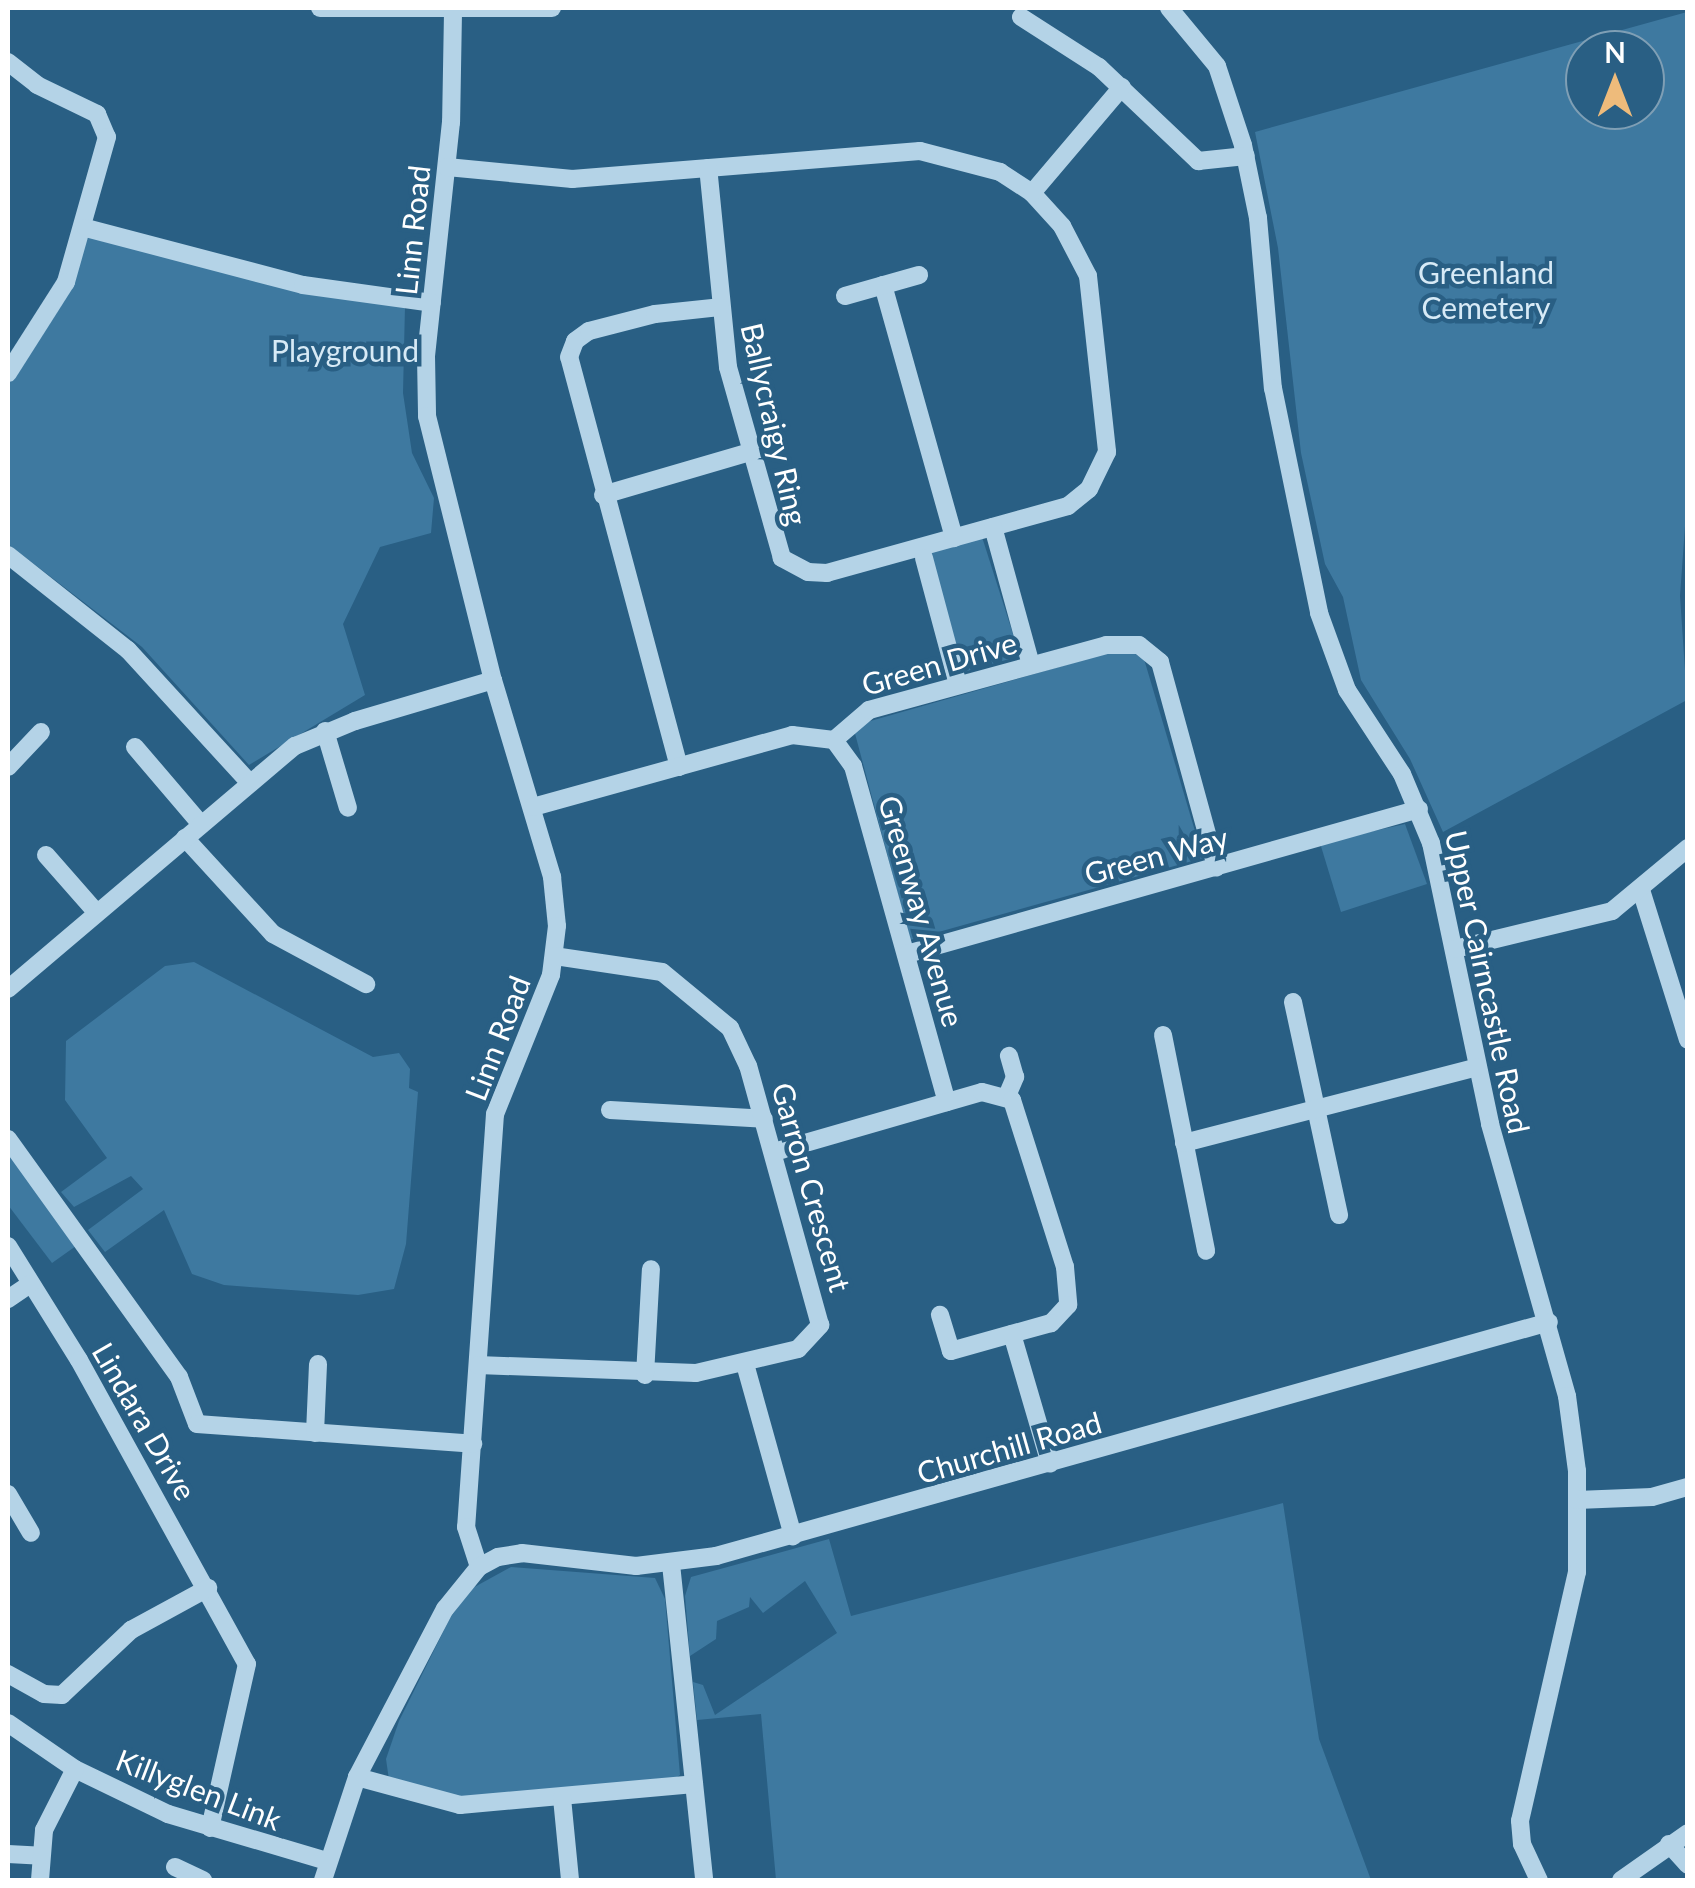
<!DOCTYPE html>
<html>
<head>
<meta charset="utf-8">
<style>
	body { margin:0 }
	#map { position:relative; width:1695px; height:1888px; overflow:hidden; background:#295f84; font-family:Lato,sans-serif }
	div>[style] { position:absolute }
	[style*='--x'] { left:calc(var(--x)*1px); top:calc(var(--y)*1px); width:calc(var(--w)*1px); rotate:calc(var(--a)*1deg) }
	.green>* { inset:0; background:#3e79a0 }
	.minor>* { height:18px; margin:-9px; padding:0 9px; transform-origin:9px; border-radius:9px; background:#b4d3e7 }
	span { translate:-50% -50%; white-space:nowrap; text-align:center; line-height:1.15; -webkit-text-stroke:9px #295f84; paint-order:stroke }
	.street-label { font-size:30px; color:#fff }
	.park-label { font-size:30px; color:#d7eaf6 }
	.frame { position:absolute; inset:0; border:10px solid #fff; pointer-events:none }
	.north { position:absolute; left:1565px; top:30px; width:100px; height:100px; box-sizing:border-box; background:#295f84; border:2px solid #7f9fb5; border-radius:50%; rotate:0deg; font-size:28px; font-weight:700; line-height:40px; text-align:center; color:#fff }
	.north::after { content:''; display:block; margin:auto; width:35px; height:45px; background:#eebb7b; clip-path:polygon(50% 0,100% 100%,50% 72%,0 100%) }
</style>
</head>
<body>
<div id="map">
	<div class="green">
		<i style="clip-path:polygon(evenodd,1687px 12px,1688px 485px,1680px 596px,1687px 700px,1443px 832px,1410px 759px,1361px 680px,1343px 597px,1325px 564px,1301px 453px,1278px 248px,1255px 132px,1687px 12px,1585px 50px,1645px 50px,1645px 110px,1585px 110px,1585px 50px)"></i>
		<i style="clip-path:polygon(89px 236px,405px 306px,403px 393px,412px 453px,434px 498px,431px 533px,380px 547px,343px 624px,365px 695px,249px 765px,142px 647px,8px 544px,8px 366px)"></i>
		<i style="clip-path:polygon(982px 537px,1020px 656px,960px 673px,924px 552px)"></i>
		<i style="clip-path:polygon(1125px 648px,1144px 659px,1203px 858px,910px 940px,853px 726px)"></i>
		<i style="clip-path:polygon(1405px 824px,1427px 884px,1341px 912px,1320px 843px)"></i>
		<i style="clip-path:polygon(194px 962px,373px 1057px,399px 1053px,410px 1069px,409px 1088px,418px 1092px,406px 1244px,394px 1289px,358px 1295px,224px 1285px,192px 1274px,164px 1210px,105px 1252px,88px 1230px,143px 1189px,131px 1176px,74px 1207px,61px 1192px,107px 1158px,65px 1100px,66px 1041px,165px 966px)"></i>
		<i style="clip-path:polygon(8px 1145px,76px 1246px,52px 1263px,8px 1205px)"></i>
		<i style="clip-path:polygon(1283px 1503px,1319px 1739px,1371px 1880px,776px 1880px,761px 1714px,697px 1720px,693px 1682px,703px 1685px,715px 1715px,837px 1633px,805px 1581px,763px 1613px,750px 1597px,749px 1607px,717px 1621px,716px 1639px,690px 1656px,685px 1596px,691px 1577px,829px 1539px,851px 1616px)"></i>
		<i style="clip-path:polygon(511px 1567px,655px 1578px,665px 1599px,680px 1775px,670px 1782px,485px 1798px,435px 1795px,389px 1780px,386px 1759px,399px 1721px,450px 1618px,469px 1590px)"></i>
	</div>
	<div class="minor">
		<i style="--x:320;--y:8;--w:232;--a:0"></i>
		<i style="--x:1169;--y:8;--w:75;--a:50.4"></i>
		<i style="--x:1217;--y:66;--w:83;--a:71.8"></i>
		<i style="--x:1243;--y:145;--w:75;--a:78.4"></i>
		<i style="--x:1258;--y:218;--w:171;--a:85"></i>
		<i style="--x:1273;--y:388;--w:230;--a:78.4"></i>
		<i style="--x:1319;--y:613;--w:82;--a:70"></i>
		<i style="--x:1347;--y:690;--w:100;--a:56.8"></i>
		<i style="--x:1402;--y:774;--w:75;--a:67.2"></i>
		<i style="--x:1431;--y:843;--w:287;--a:78.1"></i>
		<i style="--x:1490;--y:1124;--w:283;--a:74.2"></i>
		<i style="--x:1567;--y:1396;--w:76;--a:82.4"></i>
		<i style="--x:1577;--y:1471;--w:101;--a:90"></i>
		<i style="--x:1577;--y:1572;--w:255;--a:102.9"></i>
		<i style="--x:1520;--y:1821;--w:23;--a:85"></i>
		<i style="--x:1522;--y:1844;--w:40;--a:65"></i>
		<i style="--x:453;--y:12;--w:110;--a:91"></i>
		<i style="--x:451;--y:122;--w:235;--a:96.1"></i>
		<i style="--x:426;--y:356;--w:60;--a:89"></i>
		<i style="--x:427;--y:416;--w:272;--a:76"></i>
		<i style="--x:493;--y:680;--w:206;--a:73.3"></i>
		<i style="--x:552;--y:877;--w:49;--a:84.2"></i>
		<i style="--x:557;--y:926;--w:49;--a:97"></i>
		<i style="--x:551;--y:975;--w:150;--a:111.9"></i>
		<i style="--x:495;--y:1114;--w:414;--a:94"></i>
		<i style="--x:466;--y:1527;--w:42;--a:72"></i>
		<i style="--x:1021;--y:17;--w:93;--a:32.7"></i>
		<i style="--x:1099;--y:67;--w:137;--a:43.5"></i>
		<i style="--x:1198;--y:161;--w:48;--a:-5.9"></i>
		<i style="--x:8;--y:62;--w:37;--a:38"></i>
		<i style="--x:37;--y:85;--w:67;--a:25.8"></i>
		<i style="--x:97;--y:114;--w:25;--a:67"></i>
		<i style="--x:107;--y:137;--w:151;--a:105.8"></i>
		<i style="--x:66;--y:282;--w:108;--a:122.5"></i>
		<i style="--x:447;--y:167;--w:126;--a:5.5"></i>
		<i style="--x:572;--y:179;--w:349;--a:-4.6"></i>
		<i style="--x:920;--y:151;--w:83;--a:14.7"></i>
		<i style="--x:1000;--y:172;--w:38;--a:33"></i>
		<i style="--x:1032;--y:193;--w:45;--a:47.7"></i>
		<i style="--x:1062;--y:226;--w:56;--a:62.5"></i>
		<i style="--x:1088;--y:276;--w:177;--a:83.8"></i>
		<i style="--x:1107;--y:452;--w:41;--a:115.9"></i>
		<i style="--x:1089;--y:489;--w:27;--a:141"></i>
		<i style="--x:1068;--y:506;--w:250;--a:164.5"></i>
		<i style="--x:827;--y:573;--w:19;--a:-177"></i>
		<i style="--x:808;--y:572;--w:30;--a:-152"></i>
		<i style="--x:782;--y:558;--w:198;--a:-105.8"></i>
		<i style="--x:728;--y:367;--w:200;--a:-95.7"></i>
		<i style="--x:1032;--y:193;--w:139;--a:-49.7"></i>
		<i style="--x:86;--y:228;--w:224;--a:14.7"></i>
		<i style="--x:303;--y:285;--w:130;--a:7.9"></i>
		<i style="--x:883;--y:285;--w:263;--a:74.3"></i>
		<i style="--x:845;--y:296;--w:77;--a:-15.8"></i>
		<i style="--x:603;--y:495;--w:150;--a:-16.3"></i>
		<i style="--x:993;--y:527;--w:143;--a:74.6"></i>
		<i style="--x:8;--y:555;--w:153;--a:38.4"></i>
		<i style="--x:128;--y:650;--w:179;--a:47.5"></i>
		<i style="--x:924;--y:558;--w:131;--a:75"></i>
		<i style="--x:325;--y:731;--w:80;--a:73.4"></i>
		<i style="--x:834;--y:740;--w:46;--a:-40.6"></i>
		<i style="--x:869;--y:710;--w:246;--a:-15.3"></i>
		<i style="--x:1106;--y:645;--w:33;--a:0"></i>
		<i style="--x:1139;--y:645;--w:27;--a:39"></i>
		<i style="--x:1160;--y:662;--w:213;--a:74.7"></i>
		<i style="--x:135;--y:747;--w:100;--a:49.5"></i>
		<i style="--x:8;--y:767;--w:48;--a:-46.7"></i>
		<i style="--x:679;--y:767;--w:424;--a:-105"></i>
		<i style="--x:569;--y:357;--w:17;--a:-69"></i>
		<i style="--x:575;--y:341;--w:17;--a:-36"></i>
		<i style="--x:589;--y:331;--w:68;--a:-14.4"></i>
		<i style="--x:655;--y:314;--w:65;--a:-6.1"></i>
		<i style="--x:533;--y:807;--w:269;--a:-15.5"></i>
		<i style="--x:792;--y:735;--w:42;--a:6.8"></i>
		<i style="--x:834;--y:740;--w:32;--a:54"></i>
		<i style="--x:853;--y:766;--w:349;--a:74.4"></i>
		<i style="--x:185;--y:838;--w:130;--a:47.5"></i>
		<i style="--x:273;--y:934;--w:106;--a:28.3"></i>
		<i style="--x:46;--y:855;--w:76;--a:48.7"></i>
		<i style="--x:1641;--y:890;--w:157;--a:72.6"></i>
		<i style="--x:1455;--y:949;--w:162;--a:-13.6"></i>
		<i style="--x:1612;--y:911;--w:99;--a:-39.7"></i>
		<i style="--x:907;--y:954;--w:532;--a:-15.81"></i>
		<i style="--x:8;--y:989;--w:376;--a:-40.3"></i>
		<i style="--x:295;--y:746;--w:65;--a:-22.6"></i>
		<i style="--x:355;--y:721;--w:144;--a:-16.5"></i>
		<i style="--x:1293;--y:1002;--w:218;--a:77.8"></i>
		<i style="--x:1163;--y:1035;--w:220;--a:78.7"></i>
		<i style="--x:1007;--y:1096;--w:21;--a:-67"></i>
		<i style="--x:1015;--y:1077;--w:22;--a:-106"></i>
		<i style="--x:610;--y:1110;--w:154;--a:3.3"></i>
		<i style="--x:8;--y:1139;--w:293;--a:54.3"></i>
		<i style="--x:179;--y:1377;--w:50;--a:69"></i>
		<i style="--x:197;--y:1424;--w:277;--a:4.1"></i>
		<i style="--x:1184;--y:1143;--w:303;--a:-14.5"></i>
		<i style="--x:774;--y:1152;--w:216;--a:-16.1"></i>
		<i style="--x:982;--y:1092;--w:31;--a:15"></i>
		<i style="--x:1012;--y:1100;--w:175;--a:72.4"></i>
		<i style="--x:1065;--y:1267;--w:38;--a:85"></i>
		<i style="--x:1068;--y:1305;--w:25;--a:133"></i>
		<i style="--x:1051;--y:1323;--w:104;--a:164.4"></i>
		<i style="--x:951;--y:1351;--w:38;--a:-107"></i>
		<i style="--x:8;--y:1246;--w:134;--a:58.1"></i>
		<i style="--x:79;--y:1360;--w:347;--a:61.1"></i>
		<i style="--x:247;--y:1664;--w:168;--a:102.7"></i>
		<i style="--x:8;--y:1299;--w:27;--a:-34"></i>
		<i style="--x:1012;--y:1334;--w:135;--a:73.7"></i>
		<i style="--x:745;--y:1364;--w:179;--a:74.4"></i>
		<i style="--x:478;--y:1365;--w:218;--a:2.1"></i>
		<i style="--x:696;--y:1373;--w:105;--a:-13.2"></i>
		<i style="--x:798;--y:1349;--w:33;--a:-47"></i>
		<i style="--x:820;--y:1325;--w:269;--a:-105.5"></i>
		<i style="--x:748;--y:1066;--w:42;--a:-115.3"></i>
		<i style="--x:730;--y:1028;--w:88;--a:-140.5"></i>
		<i style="--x:662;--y:972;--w:108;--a:-171.5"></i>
		<i style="--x:645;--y:1375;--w:106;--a:-86.8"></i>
		<i style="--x:315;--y:1433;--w:69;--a:-87.5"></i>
		<i style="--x:8;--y:1494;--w:45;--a:59.5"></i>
		<i style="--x:1577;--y:1500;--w:75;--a:-2.3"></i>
		<i style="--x:1652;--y:1497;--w:37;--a:-16"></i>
		<i style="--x:671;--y:1564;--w:318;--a:84"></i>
		<i style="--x:8;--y:1674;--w:41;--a:29.1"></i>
		<i style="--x:44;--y:1694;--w:18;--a:3"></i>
		<i style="--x:62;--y:1695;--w:95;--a:-43.3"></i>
		<i style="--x:131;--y:1630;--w:88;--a:-28.6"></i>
		<i style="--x:8;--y:1723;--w:81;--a:34.5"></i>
		<i style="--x:75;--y:1769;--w:103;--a:25.8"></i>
		<i style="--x:168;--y:1814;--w:166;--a:16.5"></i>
		<i style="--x:357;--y:1777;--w:107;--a:15.2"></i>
		<i style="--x:460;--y:1805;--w:235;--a:-5.1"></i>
		<i style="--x:562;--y:1798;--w:82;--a:84.4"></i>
		<i style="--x:1669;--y:1844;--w:28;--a:48"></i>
		<i style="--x:8;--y:1854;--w:33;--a:3"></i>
		<i style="--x:175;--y:1867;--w:31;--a:25"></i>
		<i style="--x:40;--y:1880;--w:50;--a:-85.4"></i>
		<i style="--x:44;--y:1830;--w:68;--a:-63.1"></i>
		<i style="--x:323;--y:1880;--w:108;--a:-71.7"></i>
		<i style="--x:357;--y:1777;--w:190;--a:-62.4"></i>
		<i style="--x:445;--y:1609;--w:54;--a:-51"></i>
		<i style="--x:479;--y:1567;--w:21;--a:-28"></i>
		<i style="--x:498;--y:1557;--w:24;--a:-9"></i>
		<i style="--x:522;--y:1553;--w:115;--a:6.5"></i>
		<i style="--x:636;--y:1566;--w:81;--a:-7.1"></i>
		<i style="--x:716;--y:1556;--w:865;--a:-15.69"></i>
		<i style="--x:1621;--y:1880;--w:82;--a:-35"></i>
	</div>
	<div class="street-label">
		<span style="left:412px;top:230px;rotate:-84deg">Linn Road</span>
		<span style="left:775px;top:424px;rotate:77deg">Ballycraigy Ring</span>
		<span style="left:939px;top:663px;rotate:-16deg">Green Drive</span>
		<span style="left:1156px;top:855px;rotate:-15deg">Green Way</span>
		<span style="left:922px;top:911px;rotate:74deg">Greenway Avenue</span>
		<span style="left:1488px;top:982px;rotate:78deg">Upper Cairncastle Road</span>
		<span style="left:497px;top:1038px;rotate:-69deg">Linn Road</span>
		<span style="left:812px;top:1187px;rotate:74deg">Garron Crescent</span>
		<span style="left:145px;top:1421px;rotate:60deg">Lindara Drive</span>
		<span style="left:1009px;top:1447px;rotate:-16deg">Churchill Road</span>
		<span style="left:199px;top:1789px;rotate:21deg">Killyglen Link</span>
	</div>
	<div class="park-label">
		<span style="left:1486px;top:289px">Greenland<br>Cemetery</span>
		<span style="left:345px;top:350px">Playground</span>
	</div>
	<div class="frame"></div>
	<div class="north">N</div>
</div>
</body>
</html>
